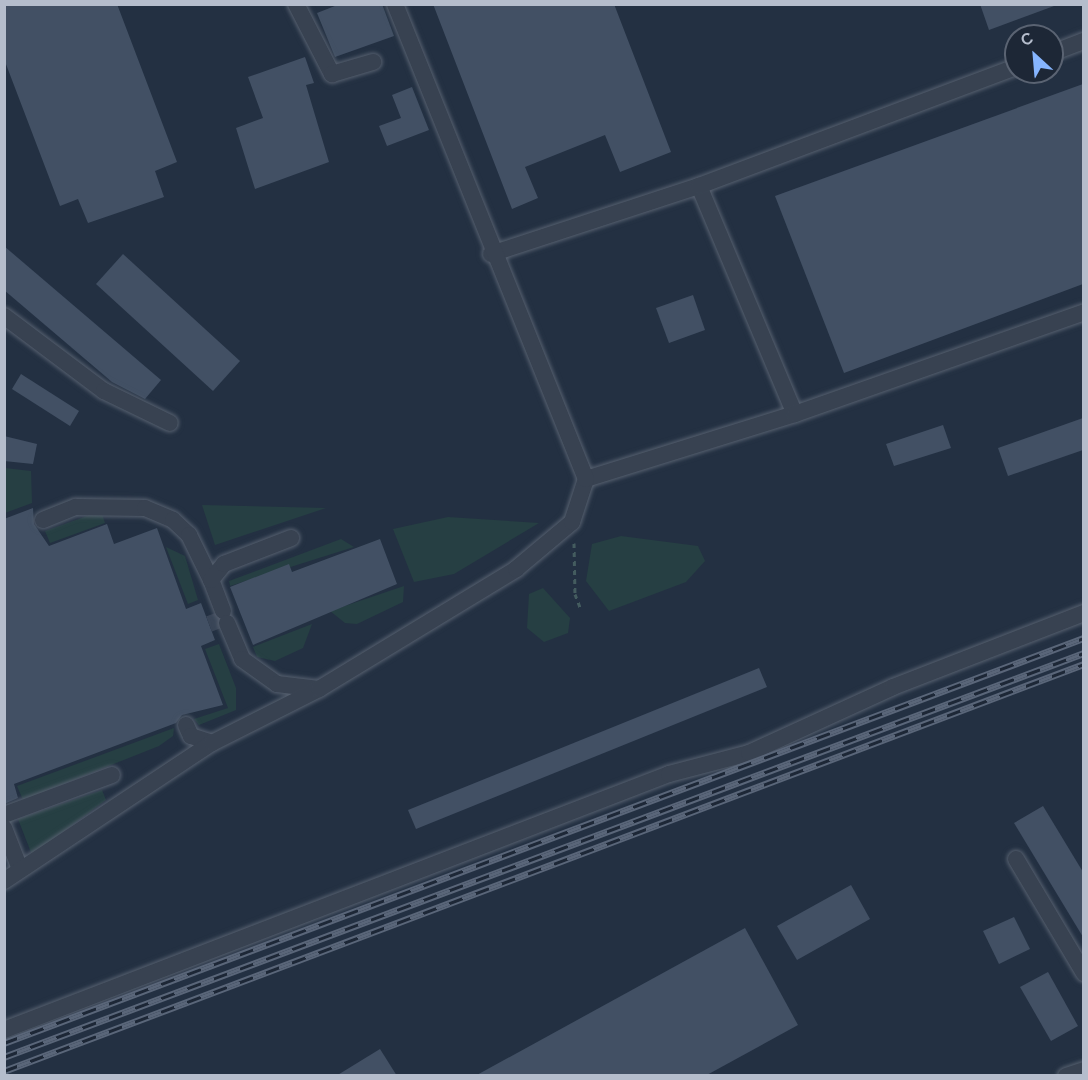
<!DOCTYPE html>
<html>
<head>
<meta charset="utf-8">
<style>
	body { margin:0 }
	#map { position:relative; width:1088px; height:1080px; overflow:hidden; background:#233042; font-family:Raleway,sans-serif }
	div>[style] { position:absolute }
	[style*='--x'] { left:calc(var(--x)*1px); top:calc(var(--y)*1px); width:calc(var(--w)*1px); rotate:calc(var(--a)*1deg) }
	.green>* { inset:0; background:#263f43 }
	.building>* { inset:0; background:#425064 }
	.minor-tunnel>* { height:16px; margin-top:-8px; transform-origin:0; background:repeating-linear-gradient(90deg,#394557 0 16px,transparent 0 24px) }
	.path>* { height:3px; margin-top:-1.5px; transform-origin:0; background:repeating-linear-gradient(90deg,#445c5f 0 4.5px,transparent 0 9px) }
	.roads { filter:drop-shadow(0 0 2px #56606f) drop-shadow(0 0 2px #56606f) }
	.minor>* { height:16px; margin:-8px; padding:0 8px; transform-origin:8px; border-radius:8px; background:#384251 }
	.rail>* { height:7px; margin-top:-3.5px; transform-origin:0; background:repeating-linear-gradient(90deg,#1d2736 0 14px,#5a6679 0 28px); box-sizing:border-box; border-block:2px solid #5a6679 }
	span { translate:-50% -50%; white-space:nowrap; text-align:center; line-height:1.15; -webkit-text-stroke:6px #1d2736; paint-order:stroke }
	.frame { position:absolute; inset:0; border:6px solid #b5bdcc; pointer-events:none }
	.north { position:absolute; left:1004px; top:24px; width:60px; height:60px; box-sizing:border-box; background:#1d2736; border:2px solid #5a6372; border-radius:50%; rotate:334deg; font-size:16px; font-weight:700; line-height:24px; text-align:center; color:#b5bdcc }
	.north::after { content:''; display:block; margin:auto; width:21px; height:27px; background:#86b5ff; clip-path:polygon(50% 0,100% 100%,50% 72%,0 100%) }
</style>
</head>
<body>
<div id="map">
	<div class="green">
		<i style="clip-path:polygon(5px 468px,31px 471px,32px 503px,5px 513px)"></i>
		<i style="clip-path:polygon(202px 505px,326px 508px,215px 545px)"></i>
		<i style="clip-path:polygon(101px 511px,105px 523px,50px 543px,45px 531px)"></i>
		<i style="clip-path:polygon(448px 517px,539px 523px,454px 574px,414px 582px,393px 529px)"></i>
		<i style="clip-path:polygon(621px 536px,698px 546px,705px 561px,686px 582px,609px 611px,586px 581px,592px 544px)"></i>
		<i style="clip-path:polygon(341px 539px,354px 547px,230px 586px,229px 581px)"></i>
		<i style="clip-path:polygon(166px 547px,185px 556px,198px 600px,188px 604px)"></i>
		<i style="clip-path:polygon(404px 586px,403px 602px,357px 624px,345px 623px,330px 611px)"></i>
		<i style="clip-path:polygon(543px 588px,570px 618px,568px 633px,544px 642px,527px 628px,529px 594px)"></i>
		<i style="clip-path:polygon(312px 624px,303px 648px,275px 661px,257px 657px,253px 647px)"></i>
		<i style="clip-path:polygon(219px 644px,236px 688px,236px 710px,199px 725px,194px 719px,228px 708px,205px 649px)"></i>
		<i style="clip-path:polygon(174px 728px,173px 736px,159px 746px,23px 800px,17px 786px)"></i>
		<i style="clip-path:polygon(102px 790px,106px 800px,32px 855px,18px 819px)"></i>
	</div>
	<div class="building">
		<i style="clip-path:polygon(4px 4px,117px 4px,177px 162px,155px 171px,164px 197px,88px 223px,78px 199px,60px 206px,4px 59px)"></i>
		<i style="clip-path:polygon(340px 4px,382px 4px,394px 36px,335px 57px,317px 13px)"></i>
		<i style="clip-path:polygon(433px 4px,614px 4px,671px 152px,620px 172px,605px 135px,525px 167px,538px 198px,512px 209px)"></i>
		<i style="clip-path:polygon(980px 4px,1053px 4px,1054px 6px,989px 30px)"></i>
		<i style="clip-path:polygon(305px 57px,314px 83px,306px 85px,329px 162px,255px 189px,236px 128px,263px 118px,248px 77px)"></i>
		<i style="clip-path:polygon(1083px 84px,1083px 284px,844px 373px,775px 196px)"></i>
		<i style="clip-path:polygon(412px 87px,429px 130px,387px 146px,379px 126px,401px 118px,392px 95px)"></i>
		<i style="clip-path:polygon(4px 246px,161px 380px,145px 399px,112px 382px,4px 290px)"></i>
		<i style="clip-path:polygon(123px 254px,240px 361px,213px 391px,96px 284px)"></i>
		<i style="clip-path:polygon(693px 295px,705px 330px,669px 343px,656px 308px)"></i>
		<i style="clip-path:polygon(21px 374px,79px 411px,70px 426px,12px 389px)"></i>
		<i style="clip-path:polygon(1083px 418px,1083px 450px,1008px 476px,998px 448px)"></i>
		<i style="clip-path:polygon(943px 425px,951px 448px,894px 466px,886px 444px)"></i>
		<i style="clip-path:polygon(4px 436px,37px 444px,33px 464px,4px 461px)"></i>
		<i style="clip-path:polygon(33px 508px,34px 524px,49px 546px,107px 524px,114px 544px,157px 528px,186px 609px,201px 603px,215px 640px,201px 646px,223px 705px,182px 715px,176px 723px,14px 784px,18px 798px,4px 804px,4px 519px)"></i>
		<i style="clip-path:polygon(380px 539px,397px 584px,253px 645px,230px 587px,289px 564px,292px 572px)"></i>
		<i style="clip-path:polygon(759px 668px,767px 687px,416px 829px,408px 810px)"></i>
		<i style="clip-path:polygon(1043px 806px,1083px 872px,1083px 937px,1014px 823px)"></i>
		<i style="clip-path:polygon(851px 885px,870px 919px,797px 960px,777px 926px)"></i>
		<i style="clip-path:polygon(1014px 917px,1030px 949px,999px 964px,983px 931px)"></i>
		<i style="clip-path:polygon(745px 928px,798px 1025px,705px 1076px,475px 1076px)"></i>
		<i style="clip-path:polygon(1048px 972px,1078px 1026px,1051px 1041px,1020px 987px)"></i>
		<i style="clip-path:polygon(380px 1049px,397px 1076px,336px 1076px)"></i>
	</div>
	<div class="minor-tunnel">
		<i style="--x:209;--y:624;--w:17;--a:-21"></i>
	</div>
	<div class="path">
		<i style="--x:574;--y:543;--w:51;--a:88.9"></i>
		<i style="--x:575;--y:594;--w:17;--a:69"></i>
	</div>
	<div class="roads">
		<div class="minor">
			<i style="--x:296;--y:4;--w:79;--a:62.8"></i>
			<i style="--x:332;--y:74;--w:43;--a:-16.3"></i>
			<i style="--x:1052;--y:53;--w:34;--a:-21"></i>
			<i style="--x:699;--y:186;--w:247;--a:67.2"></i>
			<i style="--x:491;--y:254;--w:219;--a:-18.1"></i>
			<i style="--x:699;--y:186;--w:339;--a:-20.6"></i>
			<i style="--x:4;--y:316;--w:125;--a:36.9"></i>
			<i style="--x:104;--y:391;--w:73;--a:25.9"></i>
			<i style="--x:586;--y:479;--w:219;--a:-17.3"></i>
			<i style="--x:795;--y:414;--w:306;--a:-19.4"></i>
			<i style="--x:43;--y:520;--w:35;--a:-22"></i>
			<i style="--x:76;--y:507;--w:69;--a:0.8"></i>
			<i style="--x:145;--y:508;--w:30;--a:23"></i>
			<i style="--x:173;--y:520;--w:22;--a:43"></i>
			<i style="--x:189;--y:535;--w:50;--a:63.9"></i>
			<i style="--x:223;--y:611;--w:33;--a:-111"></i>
			<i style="--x:211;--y:580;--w:21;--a:-51"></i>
			<i style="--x:224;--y:564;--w:72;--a:-21.2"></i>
			<i style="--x:227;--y:623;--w:39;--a:67"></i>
			<i style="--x:242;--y:659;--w:43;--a:35.5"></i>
			<i style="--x:277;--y:684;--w:42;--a:6.8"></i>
			<i style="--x:186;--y:725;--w:12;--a:66"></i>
			<i style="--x:191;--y:736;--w:22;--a:18"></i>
			<i style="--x:4;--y:815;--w:115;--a:-20.3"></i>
			<i style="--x:4;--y:828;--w:44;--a:68.7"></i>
			<i style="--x:1016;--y:859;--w:133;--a:59.2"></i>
			<i style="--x:4;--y:881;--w:250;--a:-33.6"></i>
			<i style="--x:212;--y:743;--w:120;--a:-26.8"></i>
			<i style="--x:319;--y:689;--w:231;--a:-31.3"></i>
			<i style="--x:516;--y:569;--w:73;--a:-40"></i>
			<i style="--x:572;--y:522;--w:45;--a:-72"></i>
			<i style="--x:586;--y:479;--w:512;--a:-111.91"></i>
			<i style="--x:4;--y:1030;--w:713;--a:-21.05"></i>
			<i style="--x:669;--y:774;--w:83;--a:-14.7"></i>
			<i style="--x:749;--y:753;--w:158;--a:-24.6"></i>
			<i style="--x:893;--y:687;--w:205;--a:-21.2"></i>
			<i style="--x:1066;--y:1076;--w:19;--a:-18"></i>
		</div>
	</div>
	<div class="rail">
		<i style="--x:4;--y:1043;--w:1153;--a:-20.56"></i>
		<i style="--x:4;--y:1057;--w:1153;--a:-20.51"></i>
		<i style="--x:4;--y:1071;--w:1154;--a:-20.65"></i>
	</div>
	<div class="frame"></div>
	<div class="north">С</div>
</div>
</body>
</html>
